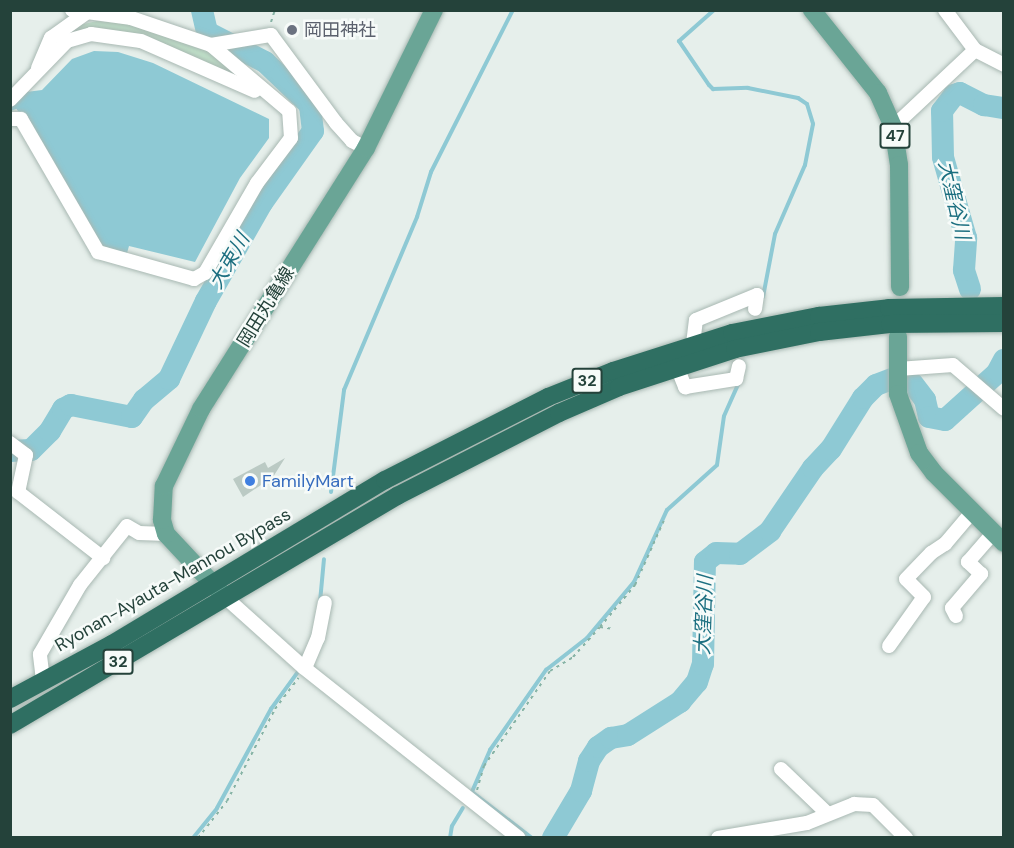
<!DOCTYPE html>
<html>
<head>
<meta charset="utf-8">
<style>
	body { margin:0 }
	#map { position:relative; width:1014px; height:848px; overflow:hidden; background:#e6efeb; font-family:"DM Sans","Noto Sans JP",sans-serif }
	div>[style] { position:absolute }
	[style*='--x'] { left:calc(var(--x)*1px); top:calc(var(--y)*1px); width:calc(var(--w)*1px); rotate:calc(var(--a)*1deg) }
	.green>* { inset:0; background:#bfe0c8 }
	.water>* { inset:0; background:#8ec9d4 }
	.stream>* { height:4px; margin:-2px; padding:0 2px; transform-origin:2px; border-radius:2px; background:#8ec9d4 }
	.river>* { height:22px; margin:-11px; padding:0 11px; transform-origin:11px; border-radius:11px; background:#8ec9d4 }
	.building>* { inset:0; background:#bbcac4 }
	.path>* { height:2px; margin-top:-1px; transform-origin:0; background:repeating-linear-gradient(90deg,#86b3a5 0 3px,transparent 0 7.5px) }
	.roads { filter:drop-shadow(0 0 2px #a8b8b2) drop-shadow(0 0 2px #a8b8b2) }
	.minor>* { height:14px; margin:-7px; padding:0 7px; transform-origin:7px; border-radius:7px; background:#fff }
	.major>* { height:18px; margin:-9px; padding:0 9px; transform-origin:9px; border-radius:9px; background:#6aa596 }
	.highway>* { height:18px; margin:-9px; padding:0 9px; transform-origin:9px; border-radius:9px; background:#2f6f62 }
	.dots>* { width:16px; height:16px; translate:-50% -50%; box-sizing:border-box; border:3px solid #f7fbf9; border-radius:50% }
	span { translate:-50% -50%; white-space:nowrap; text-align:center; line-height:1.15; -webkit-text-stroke:5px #f7fbf9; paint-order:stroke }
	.shield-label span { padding:2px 4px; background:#f7fbf9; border:2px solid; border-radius:4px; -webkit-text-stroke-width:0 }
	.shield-label { font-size:16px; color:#24423a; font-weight:700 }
	.worship-label { font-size:18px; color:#5b616d }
	.left { translate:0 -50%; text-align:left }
	.street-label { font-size:18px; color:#24423a }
	.shop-label { font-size:18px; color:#366cbe }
	.water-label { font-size:20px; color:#1c6f80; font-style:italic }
	.frame { position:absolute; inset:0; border:12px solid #24423a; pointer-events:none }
</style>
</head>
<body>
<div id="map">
	<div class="green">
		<i style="clip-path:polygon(97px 21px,137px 25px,190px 43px,219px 56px,250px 86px,113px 30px,49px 46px,67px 28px)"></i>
	</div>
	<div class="water">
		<i style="clip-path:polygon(94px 51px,118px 52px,153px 63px,269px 119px,269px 138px,240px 178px,195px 262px,129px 246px,127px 253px,105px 248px,97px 242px,27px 118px,17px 110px,15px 104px,26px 92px,42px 90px,72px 59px)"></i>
	</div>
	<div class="stream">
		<i style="--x:714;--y:10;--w:47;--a:138.5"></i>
		<i style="--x:679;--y:41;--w:53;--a:55.7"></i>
		<i style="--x:709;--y:85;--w:6;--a:45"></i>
		<i style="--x:713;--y:89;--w:35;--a:-2"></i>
		<i style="--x:748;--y:88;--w:51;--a:11.3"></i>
		<i style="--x:798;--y:98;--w:11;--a:34"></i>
		<i style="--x:807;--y:104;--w:21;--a:73"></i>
		<i style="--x:813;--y:124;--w:42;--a:101"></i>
		<i style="--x:805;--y:165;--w:75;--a:113.5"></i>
		<i style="--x:775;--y:234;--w:64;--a:100.8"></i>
		<i style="--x:10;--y:109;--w:12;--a:-20"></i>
		<i style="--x:331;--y:492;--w:103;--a:-82.7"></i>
		<i style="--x:344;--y:390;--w:188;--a:-67.1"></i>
		<i style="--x:417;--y:217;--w:47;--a:-72.7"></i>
		<i style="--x:431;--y:172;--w:182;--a:-63.2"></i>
		<i style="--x:320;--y:602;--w:43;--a:-84.7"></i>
		<i style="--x:472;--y:792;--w:76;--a:37.5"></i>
		<i style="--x:471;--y:794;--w:48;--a:-66.6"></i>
		<i style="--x:490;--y:750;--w:98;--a:-55"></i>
		<i style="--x:546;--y:670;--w:52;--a:-38"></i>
		<i style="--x:587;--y:638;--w:73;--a:-50"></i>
		<i style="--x:634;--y:582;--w:79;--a:-65.4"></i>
		<i style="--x:667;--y:510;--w:67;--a:-42"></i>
		<i style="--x:717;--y:465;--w:49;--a:-81.9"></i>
		<i style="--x:724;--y:416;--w:36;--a:-66"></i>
		<i style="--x:193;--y:838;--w:38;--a:-51"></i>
		<i style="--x:217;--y:808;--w:113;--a:-61.4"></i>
		<i style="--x:271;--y:709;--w:49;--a:-54.1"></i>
		<i style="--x:450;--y:838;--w:12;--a:-81"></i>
		<i style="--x:452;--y:826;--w:21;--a:-59"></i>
	</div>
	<div class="river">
		<i style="--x:970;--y:289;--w:20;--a:-108"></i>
		<i style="--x:964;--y:270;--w:32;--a:-86"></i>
		<i style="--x:966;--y:238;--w:84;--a:-105.9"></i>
		<i style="--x:943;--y:157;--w:46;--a:-91.2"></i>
		<i style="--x:942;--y:111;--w:20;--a:-53"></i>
		<i style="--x:954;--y:95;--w:6;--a:-18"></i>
		<i style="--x:960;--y:93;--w:27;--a:27"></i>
		<i style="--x:984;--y:105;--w:20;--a:9"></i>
		<i style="--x:913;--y:384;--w:20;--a:53"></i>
		<i style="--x:925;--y:400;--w:17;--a:77"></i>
		<i style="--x:929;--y:417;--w:16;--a:11"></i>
		<i style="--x:945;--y:420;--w:70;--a:-42.1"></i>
		<i style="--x:997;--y:373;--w:15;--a:-62"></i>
		<i style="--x:10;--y:451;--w:21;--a:-3"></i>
		<i style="--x:31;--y:450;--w:27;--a:-45"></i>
		<i style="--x:50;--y:431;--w:26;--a:-59"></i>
		<i style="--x:63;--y:409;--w:9;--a:-27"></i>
		<i style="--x:71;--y:405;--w:62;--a:11.1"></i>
		<i style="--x:132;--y:417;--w:21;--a:-55"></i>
		<i style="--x:144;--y:400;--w:33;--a:-40"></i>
		<i style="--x:169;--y:379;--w:86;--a:-64.6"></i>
		<i style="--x:206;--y:301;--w:113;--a:-60.3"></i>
		<i style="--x:262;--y:203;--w:88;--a:-54.7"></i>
		<i style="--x:313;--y:131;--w:26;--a:-97"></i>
		<i style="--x:310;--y:105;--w:62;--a:-136.3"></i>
		<i style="--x:265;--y:62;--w:65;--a:-152.7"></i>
		<i style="--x:207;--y:32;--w:23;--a:-103"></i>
		<i style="--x:553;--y:838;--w:55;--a:-59.2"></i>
		<i style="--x:581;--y:791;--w:31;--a:-75"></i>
		<i style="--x:589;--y:761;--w:17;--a:-57"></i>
		<i style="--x:598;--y:747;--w:16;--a:-35"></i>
		<i style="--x:611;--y:738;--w:17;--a:-10"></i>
		<i style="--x:628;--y:735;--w:62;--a:-32.4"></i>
		<i style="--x:680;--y:702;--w:26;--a:-50"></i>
		<i style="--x:697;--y:682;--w:19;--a:-72"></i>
		<i style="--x:703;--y:664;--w:102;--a:-88.9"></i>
		<i style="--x:705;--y:562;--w:14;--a:-39"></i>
		<i style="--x:716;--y:553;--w:24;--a:2"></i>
		<i style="--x:740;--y:554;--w:38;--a:-37"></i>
		<i style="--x:770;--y:531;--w:76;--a:-55.7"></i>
		<i style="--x:813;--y:468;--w:26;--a:-47"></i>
		<i style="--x:831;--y:449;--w:60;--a:-57.9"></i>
		<i style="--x:863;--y:398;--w:18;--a:-45"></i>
		<i style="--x:876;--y:385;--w:17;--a:-21"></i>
	</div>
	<div class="building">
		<i style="clip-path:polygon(285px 458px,273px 477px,243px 497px,233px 479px,265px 462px,268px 468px)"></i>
	</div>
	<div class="path">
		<i style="--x:271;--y:22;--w:13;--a:-72"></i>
		<i style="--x:600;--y:627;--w:55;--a:-50.2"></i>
		<i style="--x:635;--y:585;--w:73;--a:-65.9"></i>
		<i style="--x:477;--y:790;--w:25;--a:-74"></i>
		<i style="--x:484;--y:766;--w:116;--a:-55.2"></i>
		<i style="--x:550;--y:671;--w:27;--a:-31"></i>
		<i style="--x:573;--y:657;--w:40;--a:-48"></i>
		<i style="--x:600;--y:627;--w:14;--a:8"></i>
		<i style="--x:198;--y:838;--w:47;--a:-51.9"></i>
		<i style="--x:227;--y:801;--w:104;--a:-62.4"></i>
		<i style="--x:275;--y:709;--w:39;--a:-53"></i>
	</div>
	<div class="roads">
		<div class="minor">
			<i style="--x:72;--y:10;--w:60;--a:7.7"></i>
			<i style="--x:131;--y:18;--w:84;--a:18.6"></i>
			<i style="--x:211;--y:45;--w:61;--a:-9.5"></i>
			<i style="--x:271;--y:35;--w:109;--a:53.5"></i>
			<i style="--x:336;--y:123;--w:24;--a:48"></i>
			<i style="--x:352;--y:141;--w:16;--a:27"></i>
			<i style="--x:945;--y:10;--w:50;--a:53.1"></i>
			<i style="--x:975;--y:50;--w:33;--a:27"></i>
			<i style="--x:38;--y:68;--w:33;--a:-67"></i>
			<i style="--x:51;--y:38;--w:43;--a:-35.5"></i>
			<i style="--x:10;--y:100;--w:82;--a:-46"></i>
			<i style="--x:67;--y:41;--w:25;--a:-16"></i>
			<i style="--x:91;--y:34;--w:50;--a:8"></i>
			<i style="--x:141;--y:41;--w:124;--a:23.7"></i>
			<i style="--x:10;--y:119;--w:11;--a:0"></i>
			<i style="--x:21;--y:119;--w:154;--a:59.9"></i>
			<i style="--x:98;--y:252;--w:100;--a:15.7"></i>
			<i style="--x:194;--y:279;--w:13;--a:-29"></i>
			<i style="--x:205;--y:273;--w:104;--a:-60"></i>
			<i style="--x:257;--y:183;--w:56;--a:-52.9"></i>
			<i style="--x:291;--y:138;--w:27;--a:-94"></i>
			<i style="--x:289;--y:111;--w:102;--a:-139.8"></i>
			<i style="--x:893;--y:127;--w:112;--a:-43.2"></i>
			<i style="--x:693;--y:344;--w:24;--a:-83"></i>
			<i style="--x:696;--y:320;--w:66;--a:-22.3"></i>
			<i style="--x:757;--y:295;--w:14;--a:98"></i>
			<i style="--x:677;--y:367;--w:22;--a:68"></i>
			<i style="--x:685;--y:387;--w:52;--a:-8.9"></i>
			<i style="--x:736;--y:379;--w:13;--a:-77"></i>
			<i style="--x:898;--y:369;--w:55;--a:-4.2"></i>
			<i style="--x:953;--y:365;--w:67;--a:40.8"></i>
			<i style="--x:10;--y:443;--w:20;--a:37"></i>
			<i style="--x:26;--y:455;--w:38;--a:102"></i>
			<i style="--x:18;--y:492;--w:108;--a:37.8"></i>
			<i style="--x:225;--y:597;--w:105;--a:41.9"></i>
			<i style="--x:303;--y:667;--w:275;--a:38.4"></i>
			<i style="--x:956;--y:616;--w:9;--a:-117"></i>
			<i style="--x:952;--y:608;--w:45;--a:-49.5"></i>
			<i style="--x:981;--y:574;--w:18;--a:-137"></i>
			<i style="--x:968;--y:562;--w:38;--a:-49"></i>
			<i style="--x:889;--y:646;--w:60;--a:-54.5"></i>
			<i style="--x:924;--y:597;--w:25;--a:-135"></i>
			<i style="--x:906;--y:579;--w:36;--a:-46"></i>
			<i style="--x:931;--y:553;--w:17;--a:-33"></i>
			<i style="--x:945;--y:544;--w:42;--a:-49.8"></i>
			<i style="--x:305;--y:668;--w:33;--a:-67"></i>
			<i style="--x:318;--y:638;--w:36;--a:-79"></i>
			<i style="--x:43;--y:680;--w:26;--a:-97"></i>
			<i style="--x:40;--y:654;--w:80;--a:-59.9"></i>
			<i style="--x:80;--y:585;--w:75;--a:-51.5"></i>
			<i style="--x:127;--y:526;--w:14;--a:30"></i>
			<i style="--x:139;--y:533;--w:27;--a:2"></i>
			<i style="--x:781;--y:769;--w:65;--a:43.8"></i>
			<i style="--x:718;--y:838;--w:90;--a:-9.6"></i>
			<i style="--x:807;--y:823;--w:51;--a:-22"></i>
			<i style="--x:854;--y:804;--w:19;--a:3"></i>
			<i style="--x:873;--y:805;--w:47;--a:45"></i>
		</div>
		<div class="major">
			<i style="--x:812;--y:10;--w:106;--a:51.5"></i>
			<i style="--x:878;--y:93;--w:37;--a:66"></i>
			<i style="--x:893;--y:127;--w:38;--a:81"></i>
			<i style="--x:899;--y:165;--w:122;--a:89.5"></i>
			<i style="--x:898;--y:337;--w:57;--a:90"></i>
			<i style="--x:898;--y:394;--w:63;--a:70.4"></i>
			<i style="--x:919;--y:453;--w:25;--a:53"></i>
			<i style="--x:934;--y:473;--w:99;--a:45"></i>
			<i style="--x:225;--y:597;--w:86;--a:-133.1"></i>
			<i style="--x:166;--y:534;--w:15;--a:-106"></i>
			<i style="--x:162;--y:520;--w:34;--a:-87"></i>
			<i style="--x:164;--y:486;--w:85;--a:-64.3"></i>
			<i style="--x:201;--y:409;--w:309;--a:-57.7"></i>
			<i style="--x:366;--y:148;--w:154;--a:-63.8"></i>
		</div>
		<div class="highway">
			<i style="--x:10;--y:699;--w:116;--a:-28.3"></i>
			<i style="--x:112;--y:644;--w:318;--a:-31"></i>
			<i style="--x:385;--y:480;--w:183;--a:-27"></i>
			<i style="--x:548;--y:397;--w:70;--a:-21.8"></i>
			<i style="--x:613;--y:371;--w:125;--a:-17.7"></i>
			<i style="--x:732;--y:333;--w:89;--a:-11.1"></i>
			<i style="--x:819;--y:316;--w:70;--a:-6.5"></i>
			<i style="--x:889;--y:308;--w:115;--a:-1"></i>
			<i style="--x:10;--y:725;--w:450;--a:-30.6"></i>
			<i style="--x:397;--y:496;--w:182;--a:-27.1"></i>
			<i style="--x:559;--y:413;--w:65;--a:-23.4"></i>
			<i style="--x:619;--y:387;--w:122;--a:-18.1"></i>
			<i style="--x:735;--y:349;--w:86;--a:-11.4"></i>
			<i style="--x:819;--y:332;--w:71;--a:-6.4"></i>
			<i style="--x:890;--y:324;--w:114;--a:-0.5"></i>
		</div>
	</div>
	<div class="dots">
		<i style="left:292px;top:30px;background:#6b7280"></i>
		<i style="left:250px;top:481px;background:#3f7fe0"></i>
	</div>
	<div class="shield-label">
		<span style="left:895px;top:136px">47</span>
		<span style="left:587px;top:381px">32</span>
		<span style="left:118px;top:662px">32</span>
	</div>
	<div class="worship-label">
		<span class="left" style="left:304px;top:30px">岡田神社</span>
	</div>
	<div class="street-label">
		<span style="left:266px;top:307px;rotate:-58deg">岡田丸亀線</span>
		<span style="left:173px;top:580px;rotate:-30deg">Ryonan-Ayauta-Mannou Bypass</span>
	</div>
	<div class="shop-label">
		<span class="left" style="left:262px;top:481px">FamilyMart</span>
	</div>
	<div class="water-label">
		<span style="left:954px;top:200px;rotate:77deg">大窪谷川</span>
		<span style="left:229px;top:261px;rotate:-60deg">大束川</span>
		<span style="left:704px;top:615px;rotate:-88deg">大窪谷川</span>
	</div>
	<div class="frame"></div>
</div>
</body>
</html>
